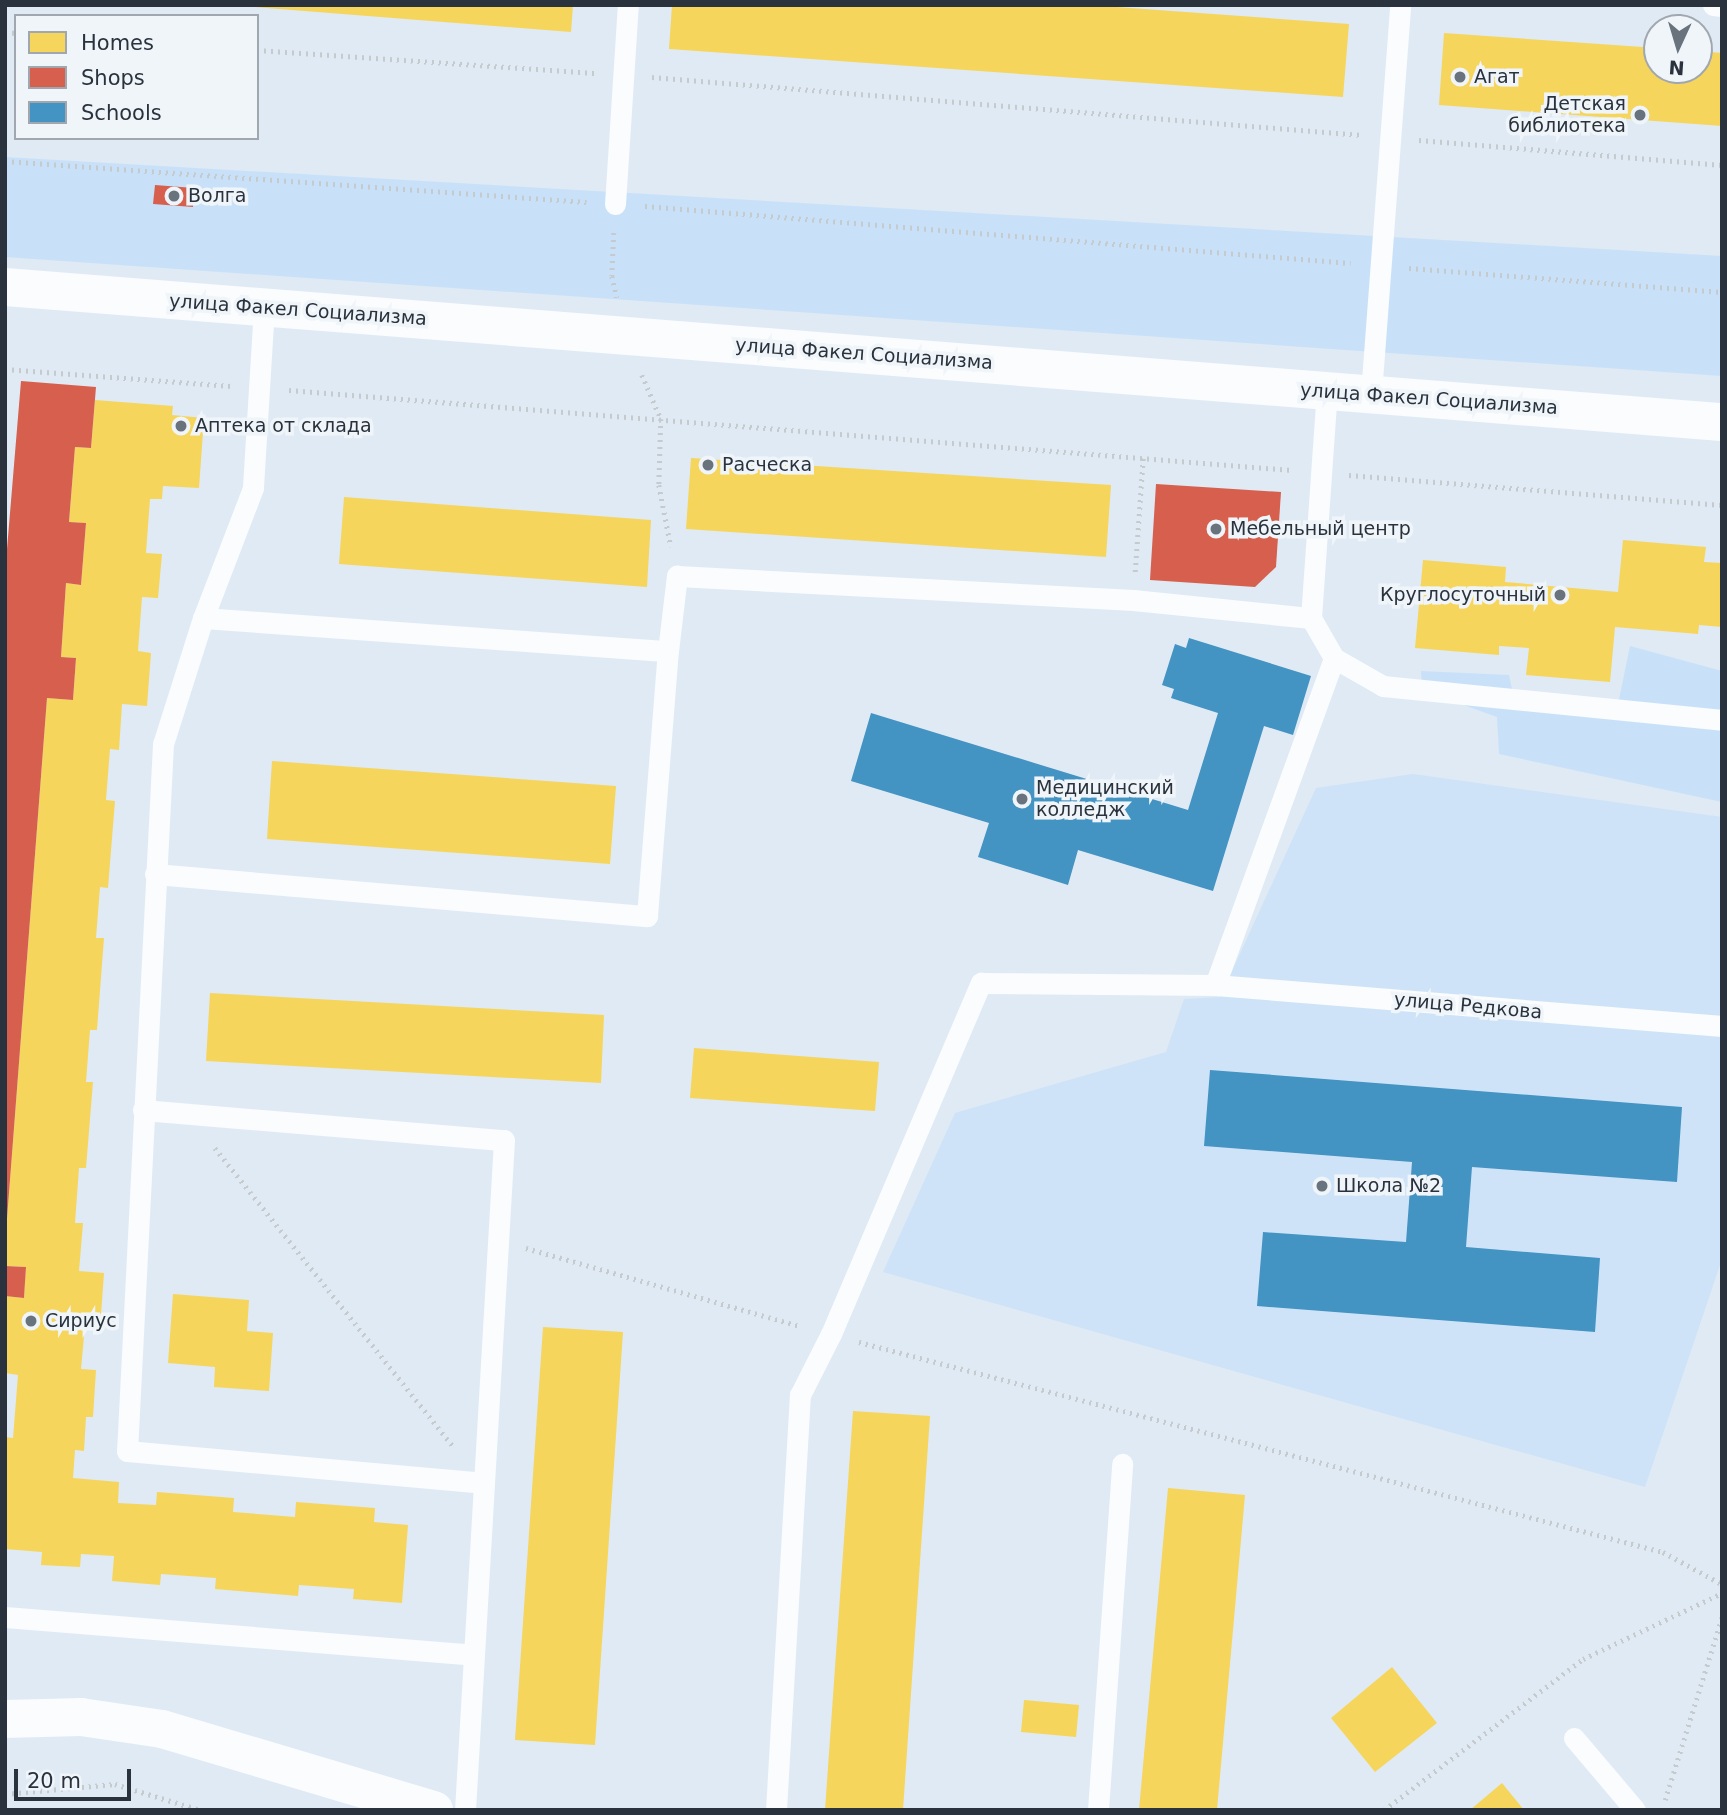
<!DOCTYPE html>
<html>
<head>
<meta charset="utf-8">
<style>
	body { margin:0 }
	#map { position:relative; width:1727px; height:1815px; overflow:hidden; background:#dfeaf4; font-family:"DejaVu Sans",sans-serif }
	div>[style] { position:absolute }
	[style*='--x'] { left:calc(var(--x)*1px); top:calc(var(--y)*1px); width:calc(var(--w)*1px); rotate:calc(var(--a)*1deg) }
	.built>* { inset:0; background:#cee3f8 }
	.green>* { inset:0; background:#c8e1f9 }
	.homes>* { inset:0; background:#f6d55c }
	.shops>* { inset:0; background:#d6604d }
	.schools>* { inset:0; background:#4393c3 }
	.path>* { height:4.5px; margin-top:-2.25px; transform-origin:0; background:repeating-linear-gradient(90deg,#c5cacd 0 2px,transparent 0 7px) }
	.lane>* { height:21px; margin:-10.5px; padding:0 10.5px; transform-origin:10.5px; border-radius:10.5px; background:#fafcfd }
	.secondary>* { height:38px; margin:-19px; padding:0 19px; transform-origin:19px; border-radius:19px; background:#fafcfd }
	.dots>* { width:19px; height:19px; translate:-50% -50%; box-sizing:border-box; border:4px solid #f0f5fa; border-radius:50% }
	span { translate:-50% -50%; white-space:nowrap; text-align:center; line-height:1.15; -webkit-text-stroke:7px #f0f5fa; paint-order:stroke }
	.poi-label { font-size:19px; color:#2a333d }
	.left { translate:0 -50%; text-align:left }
	.right { translate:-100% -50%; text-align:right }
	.street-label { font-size:19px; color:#2a333d }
	.frame { position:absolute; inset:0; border:7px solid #2a333d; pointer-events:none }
	.legend { position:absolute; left:14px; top:14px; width:245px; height:126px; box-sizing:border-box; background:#f0f5fa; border:2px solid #a1a7ae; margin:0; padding:9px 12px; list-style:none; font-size:21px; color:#2a333d }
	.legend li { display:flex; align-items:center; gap:14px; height:35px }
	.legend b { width:35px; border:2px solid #a1a7ae }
	.north { position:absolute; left:1643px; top:14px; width:70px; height:70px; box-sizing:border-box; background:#f0f5fa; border:2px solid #a1a7ae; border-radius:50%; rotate:184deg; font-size:19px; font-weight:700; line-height:28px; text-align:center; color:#2a333d }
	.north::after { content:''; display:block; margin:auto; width:24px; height:32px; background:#69737d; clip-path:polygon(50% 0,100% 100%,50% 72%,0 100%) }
	.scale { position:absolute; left:14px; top:1769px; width:117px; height:32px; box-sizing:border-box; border:4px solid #2a333d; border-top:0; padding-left:9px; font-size:21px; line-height:24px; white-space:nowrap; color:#2a333d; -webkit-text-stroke:5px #f0f5fa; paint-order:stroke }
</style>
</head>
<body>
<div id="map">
	<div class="built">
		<i style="clip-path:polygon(1413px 774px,1722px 817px,1722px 1259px,1645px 1487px,883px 1272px,955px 1113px,1166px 1052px,1184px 999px,1220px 997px,1316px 788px)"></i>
	</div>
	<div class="green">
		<i style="clip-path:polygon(5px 157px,1722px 256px,1722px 376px,5px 257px)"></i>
		<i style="clip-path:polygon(1630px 646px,1722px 671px,1722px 802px,1499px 754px,1497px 717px,1422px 690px,1421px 671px,1509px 675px,1514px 699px,1617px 709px)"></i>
	</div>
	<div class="homes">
		<i style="clip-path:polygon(230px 5px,573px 5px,571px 32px)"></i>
		<i style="clip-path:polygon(672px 5px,1089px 5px,1349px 24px,1343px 97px,669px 49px)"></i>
		<i style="clip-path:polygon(1444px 33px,1657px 48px,1657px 70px,1699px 70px,1699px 51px,1722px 53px,1722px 126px,1439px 105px)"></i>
		<i style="clip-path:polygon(95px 400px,173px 406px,172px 415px,204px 418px,199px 488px,163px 486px,162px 499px,150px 499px,146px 553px,162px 554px,158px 598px,142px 597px,138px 651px,151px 653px,147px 706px,122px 704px,119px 750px,110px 749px,106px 800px,115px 801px,108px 888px,100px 887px,96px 938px,104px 938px,97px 1030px,90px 1030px,86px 1082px,93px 1082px,86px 1168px,79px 1168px,75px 1223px,83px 1223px,79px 1271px,104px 1273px,101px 1315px,86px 1314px,81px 1369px,96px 1370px,93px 1417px,86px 1417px,84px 1451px,75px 1450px,73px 1478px,119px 1482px,118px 1503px,156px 1505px,157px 1492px,234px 1498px,233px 1512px,295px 1517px,296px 1502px,375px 1508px,374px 1522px,408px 1525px,402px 1603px,353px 1599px,354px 1589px,299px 1585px,298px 1596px,215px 1589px,216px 1578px,161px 1574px,160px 1585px,112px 1581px,114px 1556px,81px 1554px,80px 1567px,41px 1565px,42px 1552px,5px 1549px,5px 1437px,13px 1438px,18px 1375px,5px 1373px,6px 1296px,24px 1298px,26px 1267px,5px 1266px,5px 1245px,47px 698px,73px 700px,76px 658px,61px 657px,66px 583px,81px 585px,86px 523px,69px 522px,75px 447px,91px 448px)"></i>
		<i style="clip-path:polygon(691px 458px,1111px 485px,1106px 557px,686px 529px)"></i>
		<i style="clip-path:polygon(344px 497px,651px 520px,647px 587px,339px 564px)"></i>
		<i style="clip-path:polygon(1623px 540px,1706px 547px,1704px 562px,1722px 563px,1722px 627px,1699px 625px,1698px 634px,1615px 627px,1610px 682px,1526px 675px,1529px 648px,1499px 646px,1499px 655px,1415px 648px,1423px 560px,1506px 567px,1505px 582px,1618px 592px)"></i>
		<i style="clip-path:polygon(272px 761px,616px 786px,610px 864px,267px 839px)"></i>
		<i style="clip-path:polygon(210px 993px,604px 1015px,601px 1083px,206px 1061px)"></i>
		<i style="clip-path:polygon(694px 1048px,879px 1062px,875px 1111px,690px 1098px)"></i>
		<i style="clip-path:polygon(173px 1294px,249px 1300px,247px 1331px,273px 1333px,269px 1391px,214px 1387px,215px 1367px,168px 1363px)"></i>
		<i style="clip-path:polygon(543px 1327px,623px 1332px,595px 1745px,515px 1740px)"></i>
		<i style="clip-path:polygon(853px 1411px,930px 1416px,903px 1810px,825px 1810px)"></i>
		<i style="clip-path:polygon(1168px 1488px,1245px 1495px,1217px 1810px,1139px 1810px)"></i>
		<i style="clip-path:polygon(1392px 1667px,1437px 1723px,1375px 1772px,1331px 1718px)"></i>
		<i style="clip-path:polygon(1024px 1700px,1079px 1705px,1076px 1737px,1021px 1732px)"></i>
		<i style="clip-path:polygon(1502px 1783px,1524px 1810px,1470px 1810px)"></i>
	</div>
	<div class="shops">
		<i style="clip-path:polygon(155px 185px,194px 188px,193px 207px,153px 204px)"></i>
		<i style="clip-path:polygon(21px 381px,96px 387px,91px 448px,75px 447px,69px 522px,86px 523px,81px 585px,66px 583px,61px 657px,76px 658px,73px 700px,47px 698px,7px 1219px,5px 573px)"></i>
		<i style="clip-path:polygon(1156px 484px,1281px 492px,1276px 567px,1255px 587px,1150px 580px)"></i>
		<i style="clip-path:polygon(5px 1266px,26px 1267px,24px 1298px,5px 1296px)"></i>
	</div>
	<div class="schools">
		<i style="clip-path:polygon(1189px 638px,1311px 676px,1293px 735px,1264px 726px,1213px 891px,1078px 850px,1068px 885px,978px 857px,989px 823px,851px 781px,871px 713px,1188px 810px,1218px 713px,1171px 698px,1174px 689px,1162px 685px,1175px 644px,1186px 648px)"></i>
		<i style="clip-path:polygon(1210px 1070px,1682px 1107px,1677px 1182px,1472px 1167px,1466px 1247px,1600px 1258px,1595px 1332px,1257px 1306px,1263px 1232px,1406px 1242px,1412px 1162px,1204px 1146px)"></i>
	</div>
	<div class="path">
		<i style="--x:5;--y:32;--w:11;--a:5"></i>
		<i style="--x:257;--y:50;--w:338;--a:3.9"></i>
		<i style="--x:652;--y:77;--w:712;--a:4.67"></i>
		<i style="--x:1419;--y:140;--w:304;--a:4.7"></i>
		<i style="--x:5;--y:161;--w:583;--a:4.03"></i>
		<i style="--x:645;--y:206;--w:708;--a:4.62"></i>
		<i style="--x:614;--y:233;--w:43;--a:92.7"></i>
		<i style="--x:612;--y:276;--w:22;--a:77"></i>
		<i style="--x:1409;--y:268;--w:314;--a:4.4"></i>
		<i style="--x:5;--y:369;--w:227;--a:4.3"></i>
		<i style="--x:642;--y:375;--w:48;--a:66.6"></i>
		<i style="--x:661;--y:419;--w:66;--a:91.7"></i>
		<i style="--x:659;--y:485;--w:63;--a:79"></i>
		<i style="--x:289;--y:390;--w:1006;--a:4.56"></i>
		<i style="--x:1349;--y:475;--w:374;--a:4.6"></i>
		<i style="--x:1135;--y:572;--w:114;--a:-86"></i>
		<i style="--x:215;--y:1148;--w:383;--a:51.4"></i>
		<i style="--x:526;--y:1248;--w:285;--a:15.9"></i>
		<i style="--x:859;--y:1342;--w:831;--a:14.64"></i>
		<i style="--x:1663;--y:1552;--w:67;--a:28.5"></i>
		<i style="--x:5;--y:1794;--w:110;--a:-5.2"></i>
		<i style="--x:115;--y:1784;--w:89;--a:17"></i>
		<i style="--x:1665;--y:1800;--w:192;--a:-72.7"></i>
		<i style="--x:1384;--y:1810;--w:250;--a:-37.2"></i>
		<i style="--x:1583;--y:1659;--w:154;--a:-25.4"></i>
	</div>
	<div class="lane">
		<i style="--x:1713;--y:5;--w:9;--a:6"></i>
		<i style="--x:615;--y:204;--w:199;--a:-86.3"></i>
		<i style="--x:264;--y:307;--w:181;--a:93.5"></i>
		<i style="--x:253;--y:488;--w:139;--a:111"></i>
		<i style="--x:203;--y:618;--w:132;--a:107.6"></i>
		<i style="--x:163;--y:744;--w:708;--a:92.91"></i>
		<i style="--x:127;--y:1451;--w:357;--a:5.1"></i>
		<i style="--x:1371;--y:394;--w:390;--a:-85.7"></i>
		<i style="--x:203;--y:618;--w:466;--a:4.1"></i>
		<i style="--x:668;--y:651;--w:76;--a:-83.2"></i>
		<i style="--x:677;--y:576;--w:457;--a:3"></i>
		<i style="--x:1133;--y:600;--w:179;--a:5.8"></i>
		<i style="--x:1311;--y:618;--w:46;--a:60.1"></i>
		<i style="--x:1334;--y:658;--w:56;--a:29.7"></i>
		<i style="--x:1383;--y:686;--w:341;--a:5.7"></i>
		<i style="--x:1311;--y:618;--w:228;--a:-86"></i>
		<i style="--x:155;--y:874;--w:494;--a:4.9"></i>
		<i style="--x:647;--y:916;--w:266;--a:-85.5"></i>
		<i style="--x:1215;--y:985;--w:509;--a:4.62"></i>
		<i style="--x:143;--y:1110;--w:362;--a:4.8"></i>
		<i style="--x:504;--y:1140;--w:671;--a:93.33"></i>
		<i style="--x:5;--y:1617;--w:470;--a:4.6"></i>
		<i style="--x:1574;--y:1738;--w:94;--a:49.7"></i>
		<i style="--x:776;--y:1810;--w:416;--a:-86.7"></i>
		<i style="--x:800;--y:1395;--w:68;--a:-63.1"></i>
		<i style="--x:831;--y:1334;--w:382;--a:-66.9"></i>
		<i style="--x:981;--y:983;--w:234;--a:0.5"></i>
		<i style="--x:1215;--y:985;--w:348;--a:-70"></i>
		<i style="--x:1098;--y:1810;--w:347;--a:-86"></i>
	</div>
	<div class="secondary">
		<i style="--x:5;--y:287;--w:1722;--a:4.5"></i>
		<i style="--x:5;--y:1719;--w:76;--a:-1.5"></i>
		<i style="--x:81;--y:1717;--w:82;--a:8.4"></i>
		<i style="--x:162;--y:1729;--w:284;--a:16.6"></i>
	</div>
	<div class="dots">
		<i style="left:1460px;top:77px;background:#69737d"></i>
		<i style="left:1640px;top:115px;background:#69737d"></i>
		<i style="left:174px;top:196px;background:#69737d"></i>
		<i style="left:181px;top:426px;background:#69737d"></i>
		<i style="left:708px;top:465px;background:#69737d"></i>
		<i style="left:1216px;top:529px;background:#69737d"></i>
		<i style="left:1560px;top:595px;background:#69737d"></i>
		<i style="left:1022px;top:799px;background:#69737d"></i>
		<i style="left:1322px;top:1186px;background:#69737d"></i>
		<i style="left:31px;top:1321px;background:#69737d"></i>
	</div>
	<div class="poi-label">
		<span class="left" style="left:1474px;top:77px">Агат</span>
		<span class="right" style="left:1626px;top:115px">Детская<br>библиотека</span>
		<span class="left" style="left:188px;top:196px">Волга</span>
		<span class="left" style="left:195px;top:426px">Аптека от склада</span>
		<span class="left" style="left:722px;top:465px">Расческа</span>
		<span class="left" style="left:1230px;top:529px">Мебельный центр</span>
		<span class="right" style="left:1546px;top:595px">Круглосуточный</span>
		<span class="left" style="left:1036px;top:799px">Медицинский<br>колледж</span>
		<span class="left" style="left:1336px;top:1186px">Школа №2</span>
		<span class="left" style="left:45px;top:1321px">Сириус</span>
	</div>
	<div class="street-label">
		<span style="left:298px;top:310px;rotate:4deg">улица Факел Социализма</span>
		<span style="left:864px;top:354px;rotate:4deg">улица Факел Социализма</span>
		<span style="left:1429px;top:399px;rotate:4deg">улица Факел Социализма</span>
		<span style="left:1468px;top:1006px;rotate:5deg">улица Редкова</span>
	</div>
	<div class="frame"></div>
	<ul class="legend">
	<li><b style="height:19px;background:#f6d55c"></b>Homes</li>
	<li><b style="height:19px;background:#d6604d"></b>Shops</li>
	<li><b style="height:19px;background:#4393c3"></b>Schools</li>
	</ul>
	<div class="north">N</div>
	<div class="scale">20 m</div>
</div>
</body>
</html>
